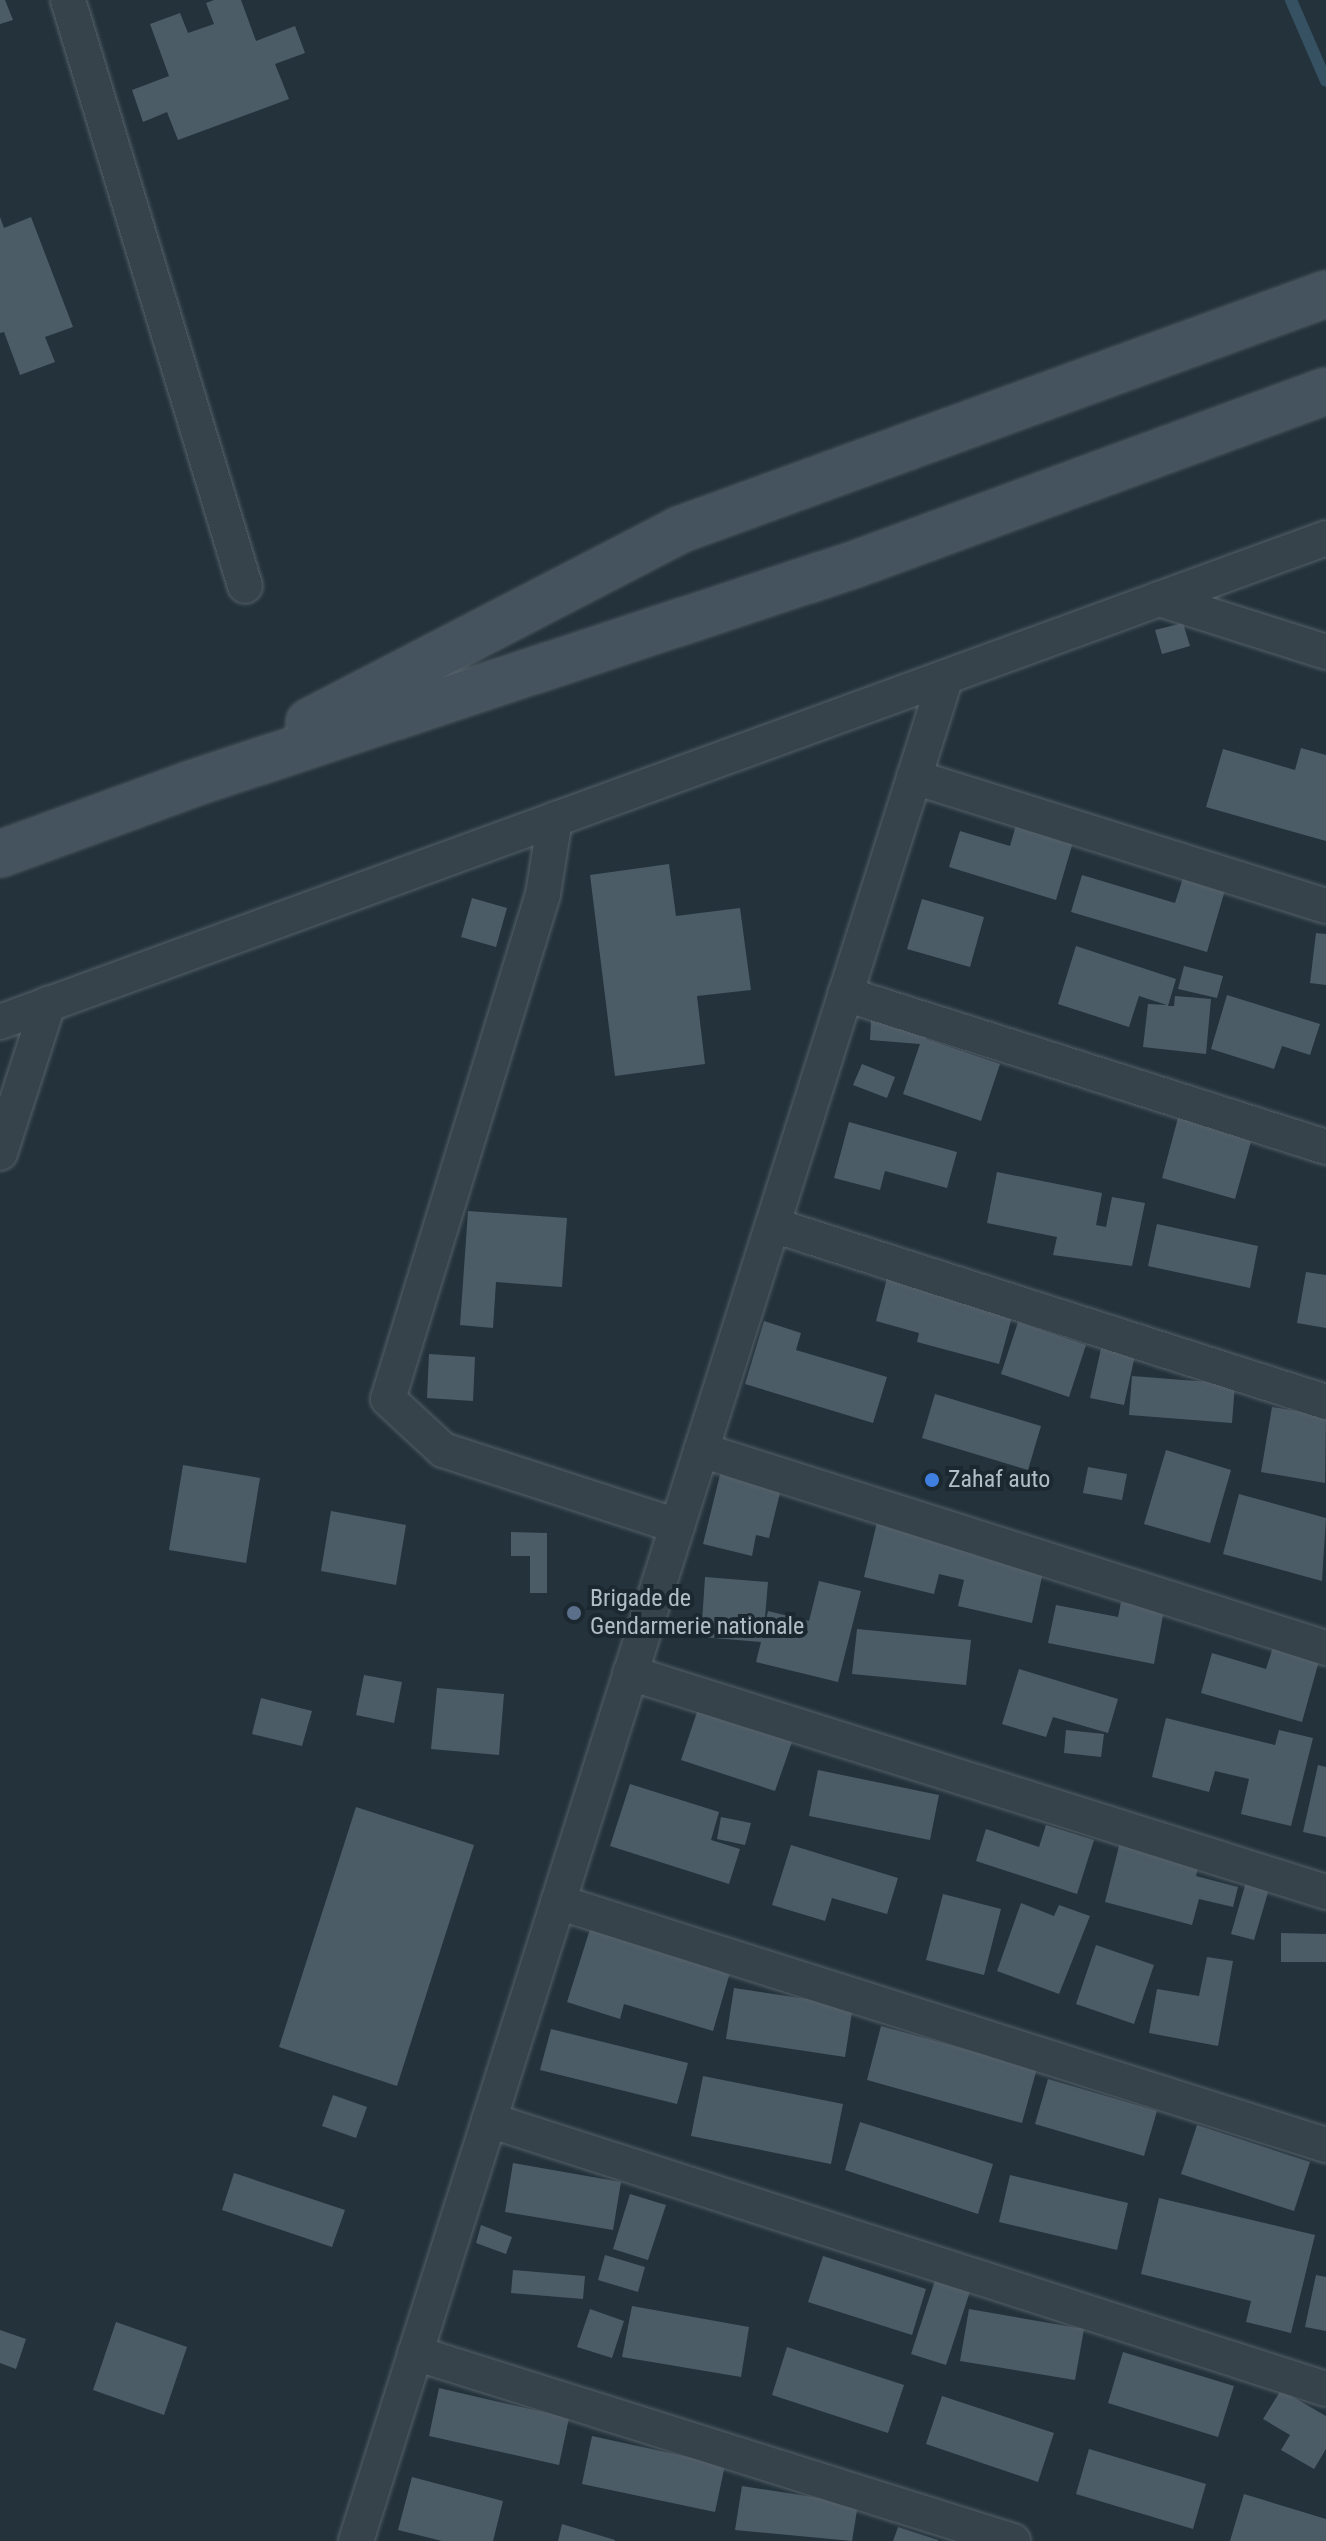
<!DOCTYPE html>
<html>
<head>
<meta charset="utf-8">
<style>
	body { margin:0 }
	#map { position:relative; width:1326px; height:2541px; overflow:hidden; background:#23323b; font-family:"Roboto Condensed",sans-serif }
	div>[style] { position:absolute }
	[style*='--x'] { left:calc(var(--x)*1px); top:calc(var(--y)*1px); width:calc(var(--w)*1px); rotate:calc(var(--a)*1deg) }
	.stream>* { height:12px; margin:-6px; padding:0 6px; transform-origin:6px; border-radius:6px; background:#365162 }
	.building>* { inset:0; background:#4c5c67 }
	.roads { filter:drop-shadow(0 0 2px #556169) drop-shadow(0 0 2px #556169) }
	.minor>* { height:34px; margin:-17px; padding:0 17px; transform-origin:17px; border-radius:17px; background:#37434b }
	.secondary>* { height:44px; margin:-22px; padding:0 22px; transform-origin:22px; border-radius:22px; background:#45535e }
	.dots>* { width:22px; height:22px; translate:-50% -50%; box-sizing:border-box; border:4px solid #1c2830; border-radius:50% }
	span { translate:-50% -50%; white-space:nowrap; text-align:center; line-height:1.15; -webkit-text-stroke:8px #1c2830; paint-order:stroke }
	.poi-label { font-size:24px; color:#b2bec7 }
	.left { translate:0 -50%; text-align:left }
</style>
</head>
<body>
<div id="map">
	<div class="stream">
		<i style="--x:1291;--y:0;--w:88;--a:66.6"></i>
	</div>
	<div class="building">
		<i style="clip-path:polygon(0 0,5px 0,13px 20px,0 24px)"></i>
		<i style="clip-path:polygon(214px 0,241px 0,256px 41px,295px 26px,305px 53px,275px 64px,289px 99px,178px 140px,167px 112px,143px 122px,132px 90px,169px 76px,150px 24px,180px 13px,188px 33px,214px 24px,206px 3px)"></i>
		<i style="clip-path:polygon(0 217px,4px 228px,31px 217px,73px 327px,45px 337px,55px 362px,20px 375px,4px 332px,0 333px)"></i>
		<i style="clip-path:polygon(1183px 623px,1190px 646px,1162px 654px,1155px 630px)"></i>
		<i style="clip-path:polygon(1301px 748px,1326px 755px,1326px 841px,1206px 807px,1223px 749px,1295px 770px)"></i>
		<i style="clip-path:polygon(1016px 825px,1073px 842px,1056px 900px,949px 867px,960px 831px,1010px 846px)"></i>
		<i style="clip-path:polygon(669px 864px,676px 916px,740px 908px,751px 990px,697px 996px,705px 1064px,615px 1076px,590px 875px)"></i>
		<i style="clip-path:polygon(1082px 875px,1175px 903px,1183px 878px,1225px 890px,1207px 952px,1071px 912px)"></i>
		<i style="clip-path:polygon(472px 898px,507px 908px,496px 947px,461px 937px)"></i>
		<i style="clip-path:polygon(922px 899px,984px 917px,970px 967px,907px 949px)"></i>
		<i style="clip-path:polygon(1316px 933px,1326px 934px,1326px 985px,1310px 983px)"></i>
		<i style="clip-path:polygon(1076px 946px,1176px 979px,1168px 1006px,1174px 1006px,1175px 996px,1211px 999px,1206px 1054px,1143px 1047px,1148px 1004px,1167px 1005px,1139px 996px,1129px 1027px,1058px 1004px)"></i>
		<i style="clip-path:polygon(1184px 966px,1223px 976px,1217px 998px,1178px 989px)"></i>
		<i style="clip-path:polygon(1227px 995px,1320px 1024px,1310px 1055px,1282px 1046px,1274px 1069px,1211px 1049px)"></i>
		<i style="clip-path:polygon(872px 1002px,928px 1007px,926px 1039px,1000px 1064px,981px 1121px,903px 1094px,920px 1044px,870px 1040px)"></i>
		<i style="clip-path:polygon(862px 1064px,895px 1077px,887px 1098px,853px 1085px)"></i>
		<i style="clip-path:polygon(1183px 1099px,1257px 1120px,1235px 1199px,1162px 1178px)"></i>
		<i style="clip-path:polygon(849px 1122px,957px 1152px,947px 1188px,885px 1171px,880px 1190px,834px 1178px)"></i>
		<i style="clip-path:polygon(997px 1172px,1102px 1193px,1096px 1225px,1106px 1227px,1112px 1197px,1145px 1203px,1132px 1266px,1053px 1255px,1057px 1237px,987px 1223px)"></i>
		<i style="clip-path:polygon(468px 1211px,567px 1218px,562px 1287px,496px 1282px,493px 1328px,460px 1325px)"></i>
		<i style="clip-path:polygon(1157px 1224px,1258px 1246px,1250px 1288px,1148px 1266px)"></i>
		<i style="clip-path:polygon(1306px 1272px,1326px 1275px,1326px 1328px,1297px 1323px)"></i>
		<i style="clip-path:polygon(887px 1278px,1017px 1299px,999px 1364px,917px 1342px,919px 1333px,876px 1321px)"></i>
		<i style="clip-path:polygon(764px 1321px,801px 1333px,796px 1350px,887px 1377px,873px 1423px,745px 1384px)"></i>
		<i style="clip-path:polygon(1018px 1322px,1086px 1345px,1069px 1397px,1001px 1374px)"></i>
		<i style="clip-path:polygon(1106px 1326px,1140px 1333px,1124px 1405px,1090px 1398px)"></i>
		<i style="clip-path:polygon(429px 1354px,475px 1357px,473px 1401px,427px 1398px)"></i>
		<i style="clip-path:polygon(1132px 1376px,1235px 1384px,1232px 1423px,1129px 1415px)"></i>
		<i style="clip-path:polygon(935px 1394px,1041px 1426px,1028px 1470px,922px 1438px)"></i>
		<i style="clip-path:polygon(1272px 1407px,1326px 1416px,1325px 1483px,1261px 1472px)"></i>
		<i style="clip-path:polygon(727px 1446px,788px 1460px,769px 1538px,756px 1535px,752px 1556px,703px 1544px)"></i>
		<i style="clip-path:polygon(1166px 1450px,1231px 1470px,1210px 1543px,1144px 1524px)"></i>
		<i style="clip-path:polygon(183px 1465px,260px 1478px,246px 1563px,169px 1550px)"></i>
		<i style="clip-path:polygon(1088px 1467px,1127px 1474px,1122px 1500px,1083px 1493px)"></i>
		<i style="clip-path:polygon(1239px 1494px,1326px 1518px,1322px 1581px,1223px 1554px)"></i>
		<i style="clip-path:polygon(331px 1511px,406px 1525px,396px 1585px,321px 1571px)"></i>
		<i style="clip-path:polygon(878px 1518px,1046px 1558px,1032px 1623px,958px 1606px,964px 1580px,939px 1574px,934px 1594px,864px 1577px)"></i>
		<i style="clip-path:polygon(511px 1532px,547px 1533px,547px 1593px,530px 1593px,530px 1556px,511px 1556px)"></i>
		<i style="clip-path:polygon(705px 1577px,768px 1582px,764px 1629px,768px 1611px,809px 1621px,819px 1581px,861px 1591px,838px 1682px,756px 1662px,761px 1642px,701px 1637px)"></i>
		<i style="clip-path:polygon(1121px 1602px,1164px 1610px,1154px 1664px,1048px 1643px,1056px 1605px,1118px 1617px)"></i>
		<i style="clip-path:polygon(857px 1629px,971px 1640px,966px 1685px,852px 1674px)"></i>
		<i style="clip-path:polygon(1273px 1647px,1319px 1661px,1302px 1722px,1201px 1693px,1212px 1653px,1266px 1669px)"></i>
		<i style="clip-path:polygon(1019px 1669px,1118px 1699px,1108px 1733px,1053px 1717px,1046px 1737px,1002px 1724px)"></i>
		<i style="clip-path:polygon(364px 1675px,402px 1682px,394px 1723px,356px 1715px)"></i>
		<i style="clip-path:polygon(437px 1688px,504px 1694px,499px 1755px,431px 1749px)"></i>
		<i style="clip-path:polygon(261px 1698px,312px 1711px,302px 1746px,252px 1734px)"></i>
		<i style="clip-path:polygon(701px 1700px,737px 1724px,792px 1742px,775px 1791px,681px 1760px)"></i>
		<i style="clip-path:polygon(1166px 1718px,1275px 1745px,1279px 1730px,1313px 1738px,1291px 1826px,1241px 1814px,1249px 1779px,1215px 1771px,1209px 1792px,1152px 1777px)"></i>
		<i style="clip-path:polygon(1066px 1730px,1104px 1734px,1101px 1757px,1064px 1753px)"></i>
		<i style="clip-path:polygon(1318px 1765px,1326px 1767px,1326px 1837px,1303px 1832px)"></i>
		<i style="clip-path:polygon(818px 1770px,939px 1795px,930px 1840px,809px 1816px)"></i>
		<i style="clip-path:polygon(630px 1784px,719px 1812px,711px 1840px,740px 1849px,729px 1884px,610px 1846px)"></i>
		<i style="clip-path:polygon(356px 1807px,474px 1845px,397px 2086px,279px 2047px)"></i>
		<i style="clip-path:polygon(721px 1817px,751px 1823px,745px 1845px,717px 1839px)"></i>
		<i style="clip-path:polygon(1125px 1822px,1204px 1843px,1196px 1876px,1238px 1887px,1233px 1907px,1199px 1899px,1192px 1925px,1105px 1902px)"></i>
		<i style="clip-path:polygon(1046px 1825px,1094px 1840px,1077px 1894px,976px 1861px,986px 1829px,1039px 1847px)"></i>
		<i style="clip-path:polygon(791px 1845px,898px 1878px,887px 1914px,832px 1898px,825px 1921px,772px 1905px)"></i>
		<i style="clip-path:polygon(1246px 1882px,1269px 1889px,1254px 1940px,1231px 1934px)"></i>
		<i style="clip-path:polygon(943px 1894px,1001px 1909px,984px 1975px,926px 1960px)"></i>
		<i style="clip-path:polygon(1021px 1903px,1054px 1916px,1059px 1905px,1090px 1916px,1059px 1994px,997px 1971px)"></i>
		<i style="clip-path:polygon(591px 1926px,731px 1969px,713px 2031px,624px 2004px,620px 2019px,567px 2002px)"></i>
		<i style="clip-path:polygon(1281px 1933px,1326px 1934px,1326px 1962px,1281px 1962px)"></i>
		<i style="clip-path:polygon(1096px 1945px,1154px 1965px,1134px 2024px,1076px 2004px)"></i>
		<i style="clip-path:polygon(1207px 1957px,1233px 1961px,1218px 2046px,1149px 2033px,1157px 1989px,1199px 1996px)"></i>
		<i style="clip-path:polygon(734px 1988px,853px 2006px,845px 2057px,726px 2039px)"></i>
		<i style="clip-path:polygon(881px 2026px,1001px 2059px,1042px 2050px,1022px 2123px,867px 2080px)"></i>
		<i style="clip-path:polygon(551px 2029px,688px 2063px,677px 2104px,540px 2070px)"></i>
		<i style="clip-path:polygon(703px 2076px,843px 2104px,831px 2164px,691px 2136px)"></i>
		<i style="clip-path:polygon(1048px 2079px,1157px 2111px,1144px 2156px,1035px 2124px)"></i>
		<i style="clip-path:polygon(333px 2095px,367px 2107px,356px 2138px,322px 2126px)"></i>
		<i style="clip-path:polygon(860px 2122px,993px 2164px,978px 2214px,845px 2170px)"></i>
		<i style="clip-path:polygon(1197px 2125px,1310px 2162px,1294px 2211px,1181px 2174px)"></i>
		<i style="clip-path:polygon(513px 2163px,621px 2182px,613px 2230px,505px 2212px)"></i>
		<i style="clip-path:polygon(234px 2173px,345px 2210px,332px 2247px,222px 2210px)"></i>
		<i style="clip-path:polygon(1010px 2175px,1128px 2203px,1117px 2250px,999px 2222px)"></i>
		<i style="clip-path:polygon(630px 2194px,666px 2205px,648px 2260px,613px 2249px)"></i>
		<i style="clip-path:polygon(1159px 2198px,1315px 2235px,1291px 2333px,1246px 2322px,1251px 2301px,1141px 2274px)"></i>
		<i style="clip-path:polygon(481px 2225px,512px 2237px,506px 2254px,476px 2243px)"></i>
		<i style="clip-path:polygon(605px 2255px,645px 2267px,638px 2292px,598px 2280px)"></i>
		<i style="clip-path:polygon(823px 2256px,926px 2289px,912px 2335px,808px 2302px)"></i>
		<i style="clip-path:polygon(941px 2262px,976px 2273px,946px 2365px,911px 2354px)"></i>
		<i style="clip-path:polygon(513px 2270px,585px 2276px,583px 2299px,511px 2293px)"></i>
		<i style="clip-path:polygon(1316px 2275px,1326px 2277px,1326px 2331px,1305px 2327px)"></i>
		<i style="clip-path:polygon(632px 2306px,749px 2327px,741px 2377px,622px 2357px)"></i>
		<i style="clip-path:polygon(590px 2309px,624px 2321px,612px 2358px,577px 2347px)"></i>
		<i style="clip-path:polygon(969px 2309px,1084px 2329px,1075px 2380px,960px 2361px)"></i>
		<i style="clip-path:polygon(116px 2322px,187px 2347px,164px 2415px,93px 2390px)"></i>
		<i style="clip-path:polygon(0 2330px,26px 2339px,16px 2369px,0 2363px)"></i>
		<i style="clip-path:polygon(787px 2347px,904px 2385px,888px 2433px,772px 2395px)"></i>
		<i style="clip-path:polygon(1123px 2352px,1234px 2386px,1218px 2437px,1108px 2403px)"></i>
		<i style="clip-path:polygon(439px 2388px,569px 2418px,559px 2465px,429px 2436px)"></i>
		<i style="clip-path:polygon(1281px 2390px,1326px 2416px,1326px 2449px,1314px 2469px,1281px 2450px,1290px 2435px,1263px 2419px)"></i>
		<i style="clip-path:polygon(942px 2396px,1054px 2433px,1038px 2482px,926px 2444px)"></i>
		<i style="clip-path:polygon(592px 2436px,725px 2465px,715px 2512px,582px 2484px)"></i>
		<i style="clip-path:polygon(1089px 2449px,1206px 2484px,1193px 2529px,1076px 2494px)"></i>
		<i style="clip-path:polygon(412px 2477px,503px 2501px,493px 2541px,442px 2541px,398px 2530px)"></i>
		<i style="clip-path:polygon(742px 2486px,858px 2504px,852px 2541px,735px 2530px)"></i>
		<i style="clip-path:polygon(1244px 2494px,1326px 2519px,1326px 2541px,1230px 2541px)"></i>
		<i style="clip-path:polygon(562px 2524px,615px 2540px,615px 2541px,558px 2541px)"></i>
		<i style="clip-path:polygon(898px 2527px,938px 2540px,938px 2541px,893px 2541px)"></i>
	</div>
	<div class="roads">
		<div class="minor">
			<i style="--x:68;--y:0;--w:612;--a:73.19"></i>
			<i style="--x:1159;--y:599;--w:175;--a:17.6"></i>
			<i style="--x:914;--y:777;--w:432;--a:17.4"></i>
			<i style="--x:555;--y:819;--w:76;--a:99.1"></i>
			<i style="--x:543;--y:894;--w:528;--a:107.06"></i>
			<i style="--x:388;--y:1399;--w:75;--a:42.8"></i>
			<i style="--x:443;--y:1450;--w:246;--a:18"></i>
			<i style="--x:845;--y:994;--w:505;--a:17.65"></i>
			<i style="--x:0;--y:1022;--w:1412;--a:-20.05"></i>
			<i style="--x:0;--y:1153;--w:157;--a:-72.1"></i>
			<i style="--x:773;--y:1225;--w:581;--a:17.75"></i>
			<i style="--x:701;--y:1450;--w:656;--a:17.58"></i>
			<i style="--x:630;--y:1673;--w:730;--a:17.47"></i>
			<i style="--x:558;--y:1902;--w:806;--a:17.56"></i>
			<i style="--x:489;--y:2120;--w:879;--a:17.82"></i>
			<i style="--x:415;--y:2353;--w:627;--a:17.45"></i>
			<i style="--x:356;--y:2541;--w:1955;--a:-72.44"></i>
		</div>
		<div class="secondary">
			<i style="--x:309;--y:722;--w:417;--a:-27.4"></i>
			<i style="--x:679;--y:530;--w:689;--a:-20.04"></i>
			<i style="--x:0;--y:854;--w:203;--a:-20.1"></i>
			<i style="--x:191;--y:784;--w:700;--a:-18.31"></i>
			<i style="--x:856;--y:564;--w:501;--a:-20.21"></i>
		</div>
	</div>
	<div class="dots">
		<i style="left:932px;top:1480px;background:#3f7fe0"></i>
		<i style="left:574px;top:1613px;background:#5c6f8a"></i>
	</div>
	<div class="poi-label">
		<span class="left" style="left:948px;top:1480px">Zahaf auto</span>
		<span class="left" style="left:590px;top:1613px">Brigade de<br>Gendarmerie nationale</span>
	</div>
</div>
</body>
</html>
